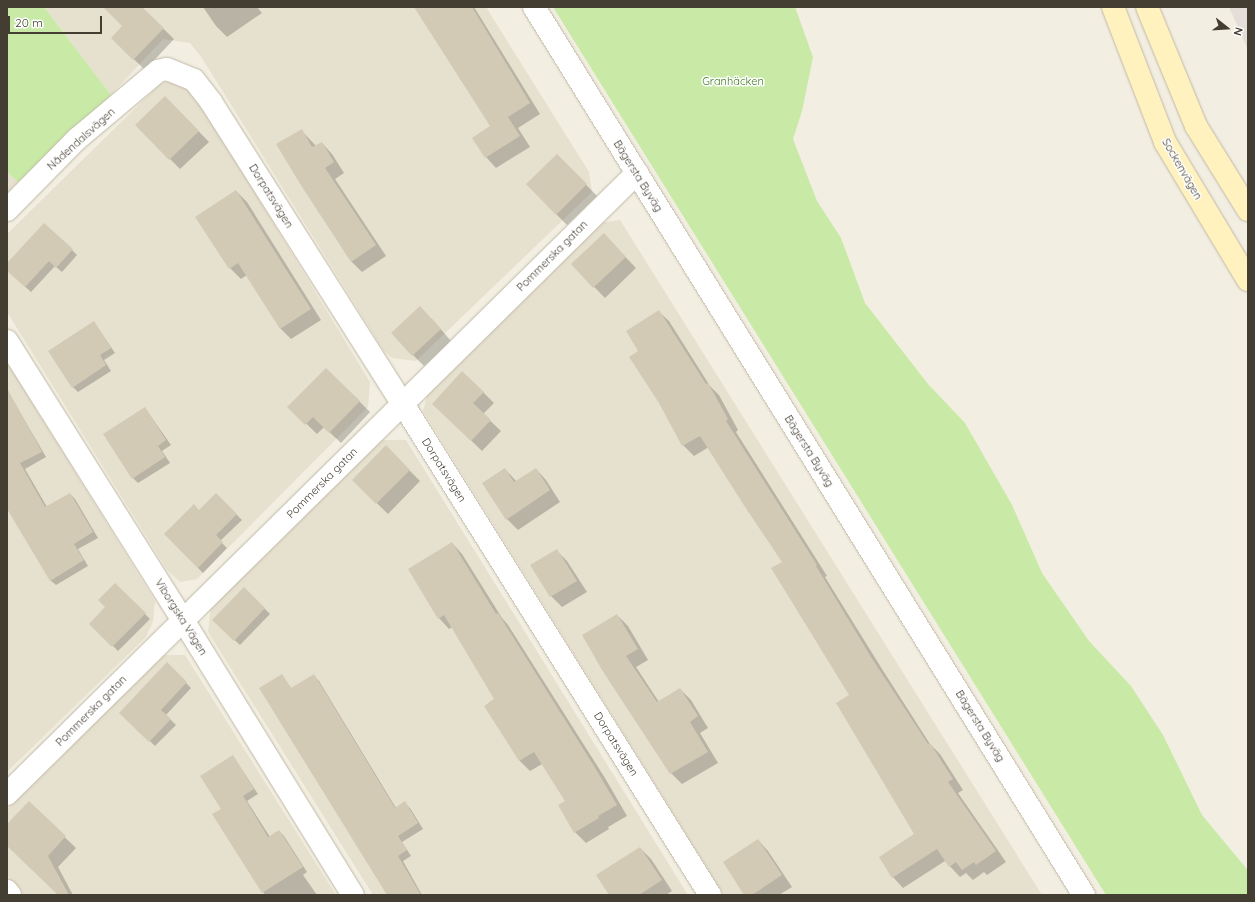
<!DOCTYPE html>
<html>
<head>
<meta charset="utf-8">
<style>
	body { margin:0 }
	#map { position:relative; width:1255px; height:902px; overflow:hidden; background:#f2eee1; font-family:Quicksand,sans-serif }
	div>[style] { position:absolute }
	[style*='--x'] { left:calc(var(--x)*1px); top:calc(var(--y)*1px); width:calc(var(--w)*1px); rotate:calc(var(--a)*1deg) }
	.residential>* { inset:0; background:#e6e0cf }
	.industrial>* { inset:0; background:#e3ded7 }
	.green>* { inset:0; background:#c8eaa6 }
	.shadow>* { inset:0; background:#0003 }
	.building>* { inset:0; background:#d3cab6 }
	.roads { filter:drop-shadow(0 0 1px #c0b9a6) drop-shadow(0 0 1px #c0b9a6) }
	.street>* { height:22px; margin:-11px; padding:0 11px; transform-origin:11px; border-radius:11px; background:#fff }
	.secondary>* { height:22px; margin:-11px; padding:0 11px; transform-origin:11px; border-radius:11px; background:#fff2be }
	span { translate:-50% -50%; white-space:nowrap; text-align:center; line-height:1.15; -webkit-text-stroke:3px #fff; paint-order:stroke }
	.park-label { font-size:11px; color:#3f7822 }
	.street-label { font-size:11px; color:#433d32 }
	.frame { position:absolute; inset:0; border:8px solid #433d32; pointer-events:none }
	.north { position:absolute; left:1207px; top:8px; width:40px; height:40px; -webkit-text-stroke:3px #fff; paint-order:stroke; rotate:107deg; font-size:11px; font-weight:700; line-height:16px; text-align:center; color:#433d32 }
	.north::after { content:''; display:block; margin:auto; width:14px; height:18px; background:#433d32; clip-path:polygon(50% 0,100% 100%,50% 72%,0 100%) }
	.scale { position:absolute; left:8px; top:16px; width:94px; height:18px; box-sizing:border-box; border:2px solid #433d32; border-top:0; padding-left:5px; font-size:12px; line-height:14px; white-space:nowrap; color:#433d32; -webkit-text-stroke:3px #fff; paint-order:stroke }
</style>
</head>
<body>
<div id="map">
	<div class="residential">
		<i style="clip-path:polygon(44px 7px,486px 7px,589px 172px,592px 192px,416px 361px,392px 358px,384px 351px,202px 58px,190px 43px,163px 39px,111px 95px)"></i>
		<i style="clip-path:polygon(174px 80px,195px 94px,370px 382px,368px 407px,197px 579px,180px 582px,167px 570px,7px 312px,7px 234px,160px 84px)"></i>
		<i style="clip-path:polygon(7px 172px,18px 182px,7px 193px)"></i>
		<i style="clip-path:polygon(620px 220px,1042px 895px,724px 895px,423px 411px,429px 389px,600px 223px)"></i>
		<i style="clip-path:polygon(7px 362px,155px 601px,153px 621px,146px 637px,7px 772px)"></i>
		<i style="clip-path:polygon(379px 440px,406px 440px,688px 895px,373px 895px,208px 632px,211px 608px)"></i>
		<i style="clip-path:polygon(163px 655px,185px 655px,336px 895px,20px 895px,7px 874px,7px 809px)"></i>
	</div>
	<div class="industrial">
		<i style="clip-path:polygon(1229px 7px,1248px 7px,1248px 50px)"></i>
	</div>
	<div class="green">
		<i style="clip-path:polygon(7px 7px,44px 7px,111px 95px,18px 182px,7px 172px)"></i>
		<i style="clip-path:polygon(553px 7px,795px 7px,813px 57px,802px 111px,793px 139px,817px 201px,841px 238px,865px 303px,928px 384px,965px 423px,1012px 505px,1042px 573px,1089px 641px,1131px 686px,1163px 735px,1202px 815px,1246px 868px,1248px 871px,1248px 895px,1106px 895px)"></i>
	</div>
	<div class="shadow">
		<i style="clip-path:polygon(108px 7px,141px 7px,174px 39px,145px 70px,112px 38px,124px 26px)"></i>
		<i style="clip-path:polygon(203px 7px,257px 7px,262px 13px,227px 37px,216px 26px)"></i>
		<i style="clip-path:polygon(423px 7px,474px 7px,540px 114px,518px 128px,530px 147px,496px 168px,486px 157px,491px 127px)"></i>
		<i style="clip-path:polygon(176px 108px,209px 142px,180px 169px,170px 159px)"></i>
		<i style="clip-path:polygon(301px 130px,316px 146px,322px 143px,332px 154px,344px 173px,335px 179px,386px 256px,362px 272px,351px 261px)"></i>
		<i style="clip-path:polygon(557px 155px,597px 196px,567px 225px,556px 214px)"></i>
		<i style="clip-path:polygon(236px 191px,247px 202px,321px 320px,291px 339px,281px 329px,247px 275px,241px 279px,230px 268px)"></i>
		<i style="clip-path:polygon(614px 245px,636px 268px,605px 298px,572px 264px)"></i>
		<i style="clip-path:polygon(72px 250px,77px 255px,62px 272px,55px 266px,31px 292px,7px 270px,7px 265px)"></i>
		<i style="clip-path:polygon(658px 311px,669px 321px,710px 386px,719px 395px,738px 430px,736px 432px,827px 576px,825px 577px,882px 669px,930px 744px,940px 754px,963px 790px,958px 793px,1006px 862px,987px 875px,984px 872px,973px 880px,966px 873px,960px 877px,945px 861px,903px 888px,893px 877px,915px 834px,850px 695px,783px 562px,709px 447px,694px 456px,683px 445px,640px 351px)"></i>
		<i style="clip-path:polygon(431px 318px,451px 341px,424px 366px,413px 355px)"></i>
		<i style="clip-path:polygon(94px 322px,115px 353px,104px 360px,111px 371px,78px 392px,73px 387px)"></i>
		<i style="clip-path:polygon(7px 390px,46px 457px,25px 469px,47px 507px,70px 494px,75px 499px,98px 538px,78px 549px,88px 566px,56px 585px,50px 580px,7px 498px)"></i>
		<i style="clip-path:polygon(483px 392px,494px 403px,483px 414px,501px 431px,482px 451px,444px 414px)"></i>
		<i style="clip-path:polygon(359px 401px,370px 412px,341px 443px,324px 427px,317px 434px,289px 407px)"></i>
		<i style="clip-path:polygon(145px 408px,171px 445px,162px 451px,170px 463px,138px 483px,133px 478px)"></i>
		<i style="clip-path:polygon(386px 447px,420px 481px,388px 514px,353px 480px)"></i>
		<i style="clip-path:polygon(505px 469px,517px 482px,536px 469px,546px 480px,560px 502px,518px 530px,507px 519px)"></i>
		<i style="clip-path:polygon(216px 494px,242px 520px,220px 541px,227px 548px,203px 573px,165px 534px,199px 511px)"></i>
		<i style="clip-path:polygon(452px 543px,462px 554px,502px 618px,508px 625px,605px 778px,627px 816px,608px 827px,609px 829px,586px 843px,575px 832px,566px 802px,542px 764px,530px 771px,520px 761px,485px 706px,496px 699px,452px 627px,449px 629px,439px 618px)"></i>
		<i style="clip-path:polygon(556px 550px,567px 561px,587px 592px,562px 607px,551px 596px)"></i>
		<i style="clip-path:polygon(115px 584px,150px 619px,118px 651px,91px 623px,107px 607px)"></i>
		<i style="clip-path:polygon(244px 588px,270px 614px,240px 645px,213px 620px)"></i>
		<i style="clip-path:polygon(617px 615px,628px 626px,648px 660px,636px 667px,659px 702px,680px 689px,691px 700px,708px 728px,700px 733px,718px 763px,682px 784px,671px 773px,603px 669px)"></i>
		<i style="clip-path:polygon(167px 664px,191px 688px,166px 715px,176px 725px,155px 746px,121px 713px)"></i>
		<i style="clip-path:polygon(282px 676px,292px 689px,314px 676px,319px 681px,396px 808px,405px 803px,410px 808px,423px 829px,402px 842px,411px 856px,403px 861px,422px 895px,389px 895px)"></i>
		<i style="clip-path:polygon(233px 756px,258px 794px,247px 801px,270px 837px,279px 831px,284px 836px,307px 872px,303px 875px,317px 895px,265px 895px,214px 815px,222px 809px)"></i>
		<i style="clip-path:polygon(29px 803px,76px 848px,58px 867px,73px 895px,59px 895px,7px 845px,7px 826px)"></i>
		<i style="clip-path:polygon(758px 840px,768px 851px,792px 887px,779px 895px,745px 895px)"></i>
		<i style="clip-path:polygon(640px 848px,651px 859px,672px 891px,666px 895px,610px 895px)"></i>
	</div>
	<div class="building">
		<i style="clip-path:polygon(103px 7px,142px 7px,164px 28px,133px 60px,111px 38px,122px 26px)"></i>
		<i style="clip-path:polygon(414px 7px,472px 7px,530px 103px,508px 117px,520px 136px,485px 158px,472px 138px,490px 126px)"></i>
		<i style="clip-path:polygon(165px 96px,199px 131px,169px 160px,135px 125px)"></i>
		<i style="clip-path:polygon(302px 129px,312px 147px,322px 142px,334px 162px,325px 168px,376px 245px,351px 262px,302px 187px,276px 144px)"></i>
		<i style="clip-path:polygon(557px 154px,587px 184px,556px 215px,526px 184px)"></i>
		<i style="clip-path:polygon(236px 190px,311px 309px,280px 329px,238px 263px,229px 269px,195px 217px)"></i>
		<i style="clip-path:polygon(44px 223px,73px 249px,56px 268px,49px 261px,25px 287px,7px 271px,7px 263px)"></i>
		<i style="clip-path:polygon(604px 233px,626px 257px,593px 288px,571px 264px)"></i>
		<i style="clip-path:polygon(420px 306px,441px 329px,412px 356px,391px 333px)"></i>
		<i style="clip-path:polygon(659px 310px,706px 384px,708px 383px,728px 419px,726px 421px,817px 565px,816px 566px,871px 657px,928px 744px,930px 743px,953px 779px,948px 782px,996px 851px,976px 865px,974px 862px,962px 870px,956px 862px,949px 867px,937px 849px,892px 878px,879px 857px,914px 834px,836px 703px,849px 695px,771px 568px,782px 562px,745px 507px,700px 436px,682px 446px,659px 403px,629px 357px,638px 351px,626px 331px)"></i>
		<i style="clip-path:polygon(94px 321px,111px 348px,100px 355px,106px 365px,72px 388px,48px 351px)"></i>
		<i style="clip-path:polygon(326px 368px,360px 401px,329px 433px,313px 417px,305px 425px,287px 407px)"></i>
		<i style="clip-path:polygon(462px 371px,484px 392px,473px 403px,491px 420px,471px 441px,432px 404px)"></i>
		<i style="clip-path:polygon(7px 388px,42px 452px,20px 463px,45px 507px,70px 493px,93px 532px,74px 544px,84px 560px,50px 581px,7px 509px)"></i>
		<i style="clip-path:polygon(145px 407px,166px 440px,158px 446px,165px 457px,132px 479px,103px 434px)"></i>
		<i style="clip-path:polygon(386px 445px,410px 470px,376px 504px,352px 480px)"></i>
		<i style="clip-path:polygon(505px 468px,514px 482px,536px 468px,550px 490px,506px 520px,482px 483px)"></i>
		<i style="clip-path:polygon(216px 493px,237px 514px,216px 535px,223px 542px,198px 568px,164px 534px,194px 504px,199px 510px)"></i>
		<i style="clip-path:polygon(452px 542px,496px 614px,498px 613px,594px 766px,617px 805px,598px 816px,599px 818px,574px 833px,558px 805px,565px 801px,534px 752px,519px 761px,484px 706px,494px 699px,444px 615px,438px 619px,408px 569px)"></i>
		<i style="clip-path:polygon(557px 549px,577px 581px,550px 597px,530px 565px)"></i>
		<i style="clip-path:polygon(115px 583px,146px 613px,112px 647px,89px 624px,105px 607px,98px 600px)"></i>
		<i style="clip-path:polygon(244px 587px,265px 608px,234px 641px,212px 620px)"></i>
		<i style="clip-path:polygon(617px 614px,638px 649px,626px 656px,657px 702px,680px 688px,698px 716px,690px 722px,708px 752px,670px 774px,602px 670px,582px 635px)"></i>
		<i style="clip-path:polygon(167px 662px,187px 682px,161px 710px,171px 719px,149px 742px,119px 713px)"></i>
		<i style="clip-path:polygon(282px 674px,291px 688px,314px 674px,395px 808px,405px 801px,418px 823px,398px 836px,407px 850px,398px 856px,421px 895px,387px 895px,259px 688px)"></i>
		<i style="clip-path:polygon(233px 755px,254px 789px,243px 796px,268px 837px,279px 830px,303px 867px,262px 893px,212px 814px,221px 809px,200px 776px)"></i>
		<i style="clip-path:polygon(29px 801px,66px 836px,48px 856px,69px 895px,58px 895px,7px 846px,7px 824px)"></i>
		<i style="clip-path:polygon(758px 839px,782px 875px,752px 895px,744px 895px,723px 862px)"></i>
		<i style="clip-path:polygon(640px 847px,662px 880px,639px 895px,609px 895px,596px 875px)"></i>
	</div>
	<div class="roads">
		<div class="street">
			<i style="--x:534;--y:7;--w:1045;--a:58.23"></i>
			<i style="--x:7;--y:210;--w:100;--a:-45.4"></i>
			<i style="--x:77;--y:139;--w:106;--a:-40"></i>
			<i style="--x:158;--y:71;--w:9;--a:-13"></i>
			<i style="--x:167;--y:69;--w:29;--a:22"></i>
			<i style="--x:194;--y:80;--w:28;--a:52"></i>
			<i style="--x:211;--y:102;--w:358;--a:57.6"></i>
			<i style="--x:403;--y:404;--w:579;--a:57.98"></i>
			<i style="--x:7;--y:341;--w:330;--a:57.8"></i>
			<i style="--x:183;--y:620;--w:323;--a:58.3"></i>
			<i style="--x:7;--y:794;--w:885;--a:-44.59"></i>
			<i style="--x:7;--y:891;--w:5;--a:53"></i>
		</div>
		<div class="secondary">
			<i style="--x:1113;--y:7;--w:145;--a:68.9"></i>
			<i style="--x:1165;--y:142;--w:161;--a:59"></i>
			<i style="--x:1147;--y:7;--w:129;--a:67.6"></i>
			<i style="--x:1196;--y:126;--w:99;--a:58.2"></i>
		</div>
	</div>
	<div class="park-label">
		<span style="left:733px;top:81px">Granhäcken</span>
	</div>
	<div class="street-label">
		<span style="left:81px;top:139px;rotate:-42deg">Nådendalsvägen</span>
		<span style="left:1182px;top:169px;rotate:60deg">Sockenvägen</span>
		<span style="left:638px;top:176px;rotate:58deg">Bägersta Byväg</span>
		<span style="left:271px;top:196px;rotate:58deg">Dorpatsvägen</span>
		<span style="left:552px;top:256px;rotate:-45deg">Pommerska gatan</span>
		<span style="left:809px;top:451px;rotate:58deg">Bägersta Byväg</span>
		<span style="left:444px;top:470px;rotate:58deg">Dorpatsvägen</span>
		<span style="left:322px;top:483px;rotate:-45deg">Pommerska gatan</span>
		<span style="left:181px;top:617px;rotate:58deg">Viborgska Vägen</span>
		<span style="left:91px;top:711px;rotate:-45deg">Pommerska gatan</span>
		<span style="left:980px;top:726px;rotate:58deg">Bägersta Byväg</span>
		<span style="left:616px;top:744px;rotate:58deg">Dorpatsvägen</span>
	</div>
	<div class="frame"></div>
	<div class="north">N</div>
	<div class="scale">20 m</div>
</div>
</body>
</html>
